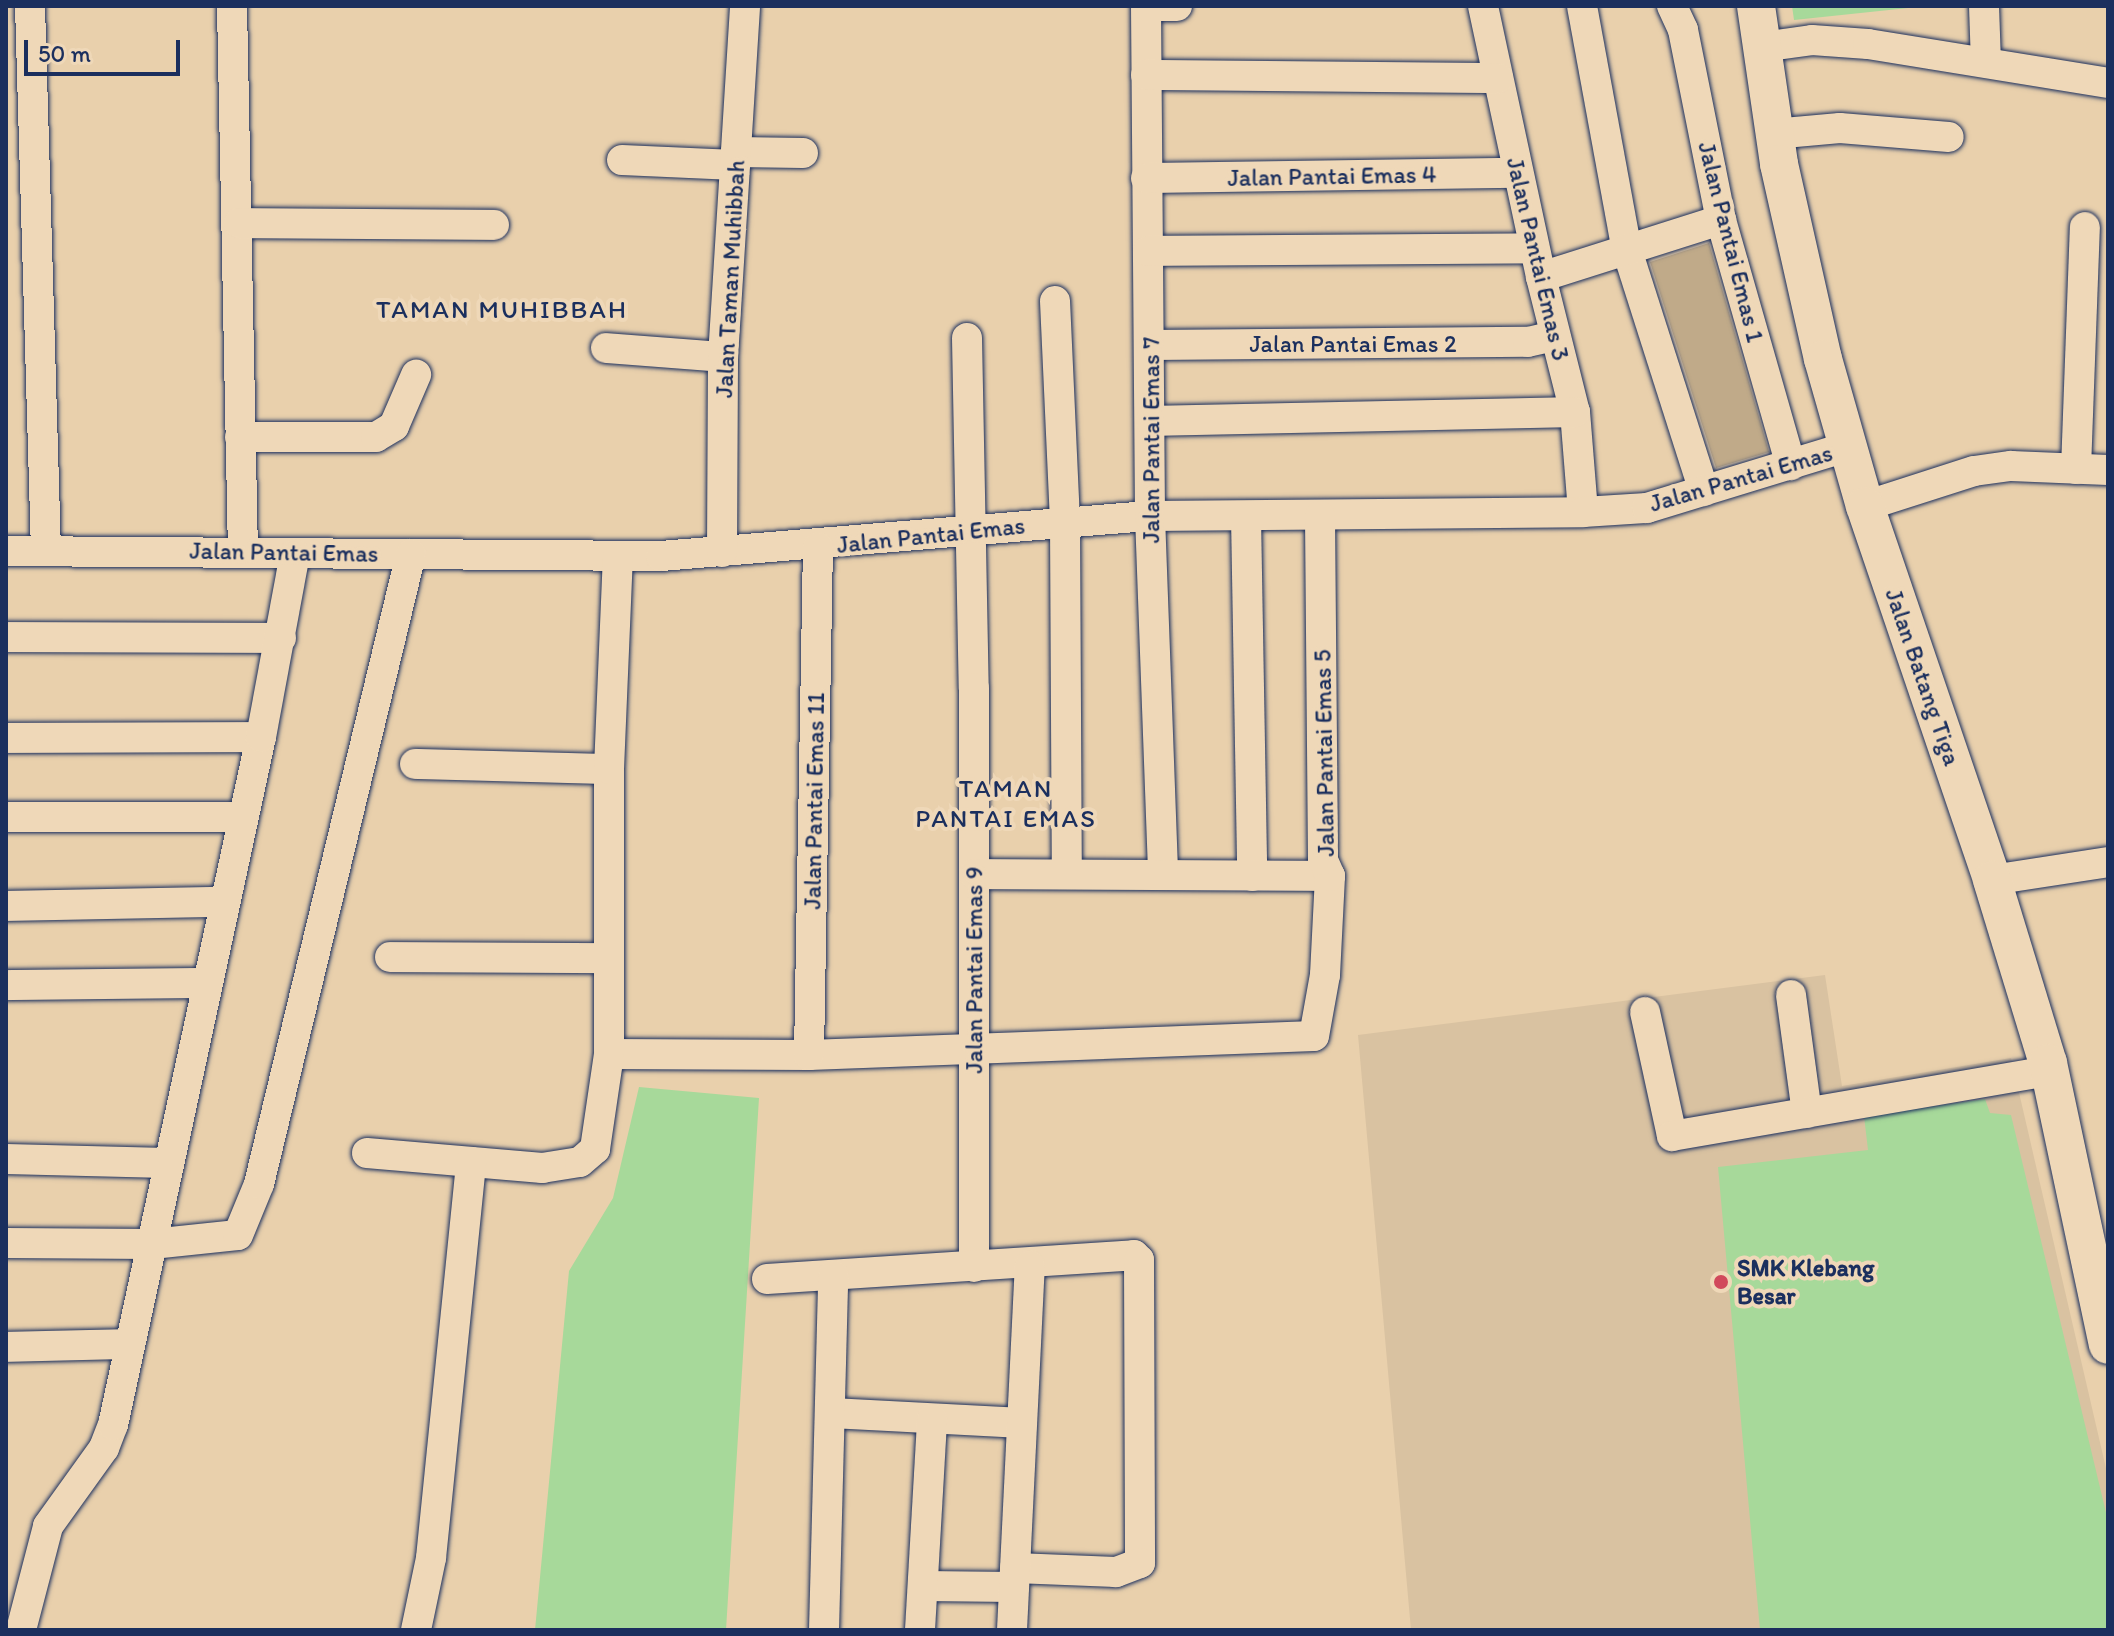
<!DOCTYPE html>
<html>
<head>
<meta charset="utf-8">
<style>
	body { margin:0 }
	#map { position:relative; width:2114px; height:1636px; overflow:hidden; background:#e9d0ac; font-family:Itim,sans-serif }
	div>[style] { position:absolute }
	[style*='--x'] { left:calc(var(--x)*1px); top:calc(var(--y)*1px); width:calc(var(--w)*1px); rotate:calc(var(--a)*1deg) }
	.built>* { inset:0; background:#d9c2a1 }
	.green>* { inset:0; background:#a7d99a }
	.building>* { inset:0; background:#c0aa89 }
	.roads { filter:drop-shadow(0 0 2px #1b2f5e) drop-shadow(0 0 2px #1b2f5e) }
	.minor>* { height:30px; margin:-15px; padding:0 15px; transform-origin:15px; border-radius:15px; background:#efd8b8 }
	.major>* { height:38px; margin:-19px; padding:0 19px; transform-origin:19px; border-radius:19px; background:#efd8b8 }
	.dots>* { width:22px; height:22px; translate:-50% -50%; box-sizing:border-box; border:4px solid #efd8b8; border-radius:50% }
	span { translate:-50% -50%; white-space:nowrap; text-align:center; line-height:1.15; -webkit-text-stroke:8px #efd8b8; paint-order:stroke }
	.street-label { font-size:24px; color:#1b2f5e }
	.poi-label { font-size:24px; color:#1b2f5e; font-weight:700 }
	.left { translate:0 -50%; text-align:left }
	.neighbourhood-label { font-size:26px; color:#1b2f5e; letter-spacing:2px }
	.frame { position:absolute; inset:0; border:8px solid #1b2f5e; pointer-events:none }
	.scale { position:absolute; left:24px; top:40px; width:156px; height:36px; box-sizing:border-box; border:4px solid #1b2f5e; border-top:0; padding-left:10px; font-size:24px; line-height:28px; white-space:nowrap; color:#1b2f5e; -webkit-text-stroke:6px #efd8b8; paint-order:stroke }
</style>
</head>
<body>
<div id="map">
	<div class="built">
		<i style="clip-path:polygon(1825px 975px,1842px 1086px,2011px 1058px,2108px 1477px,2108px 1630px,1411px 1630px,1358px 1035px)"></i>
	</div>
	<div class="green">
		<i style="clip-path:polygon(1792px 6px,1927px 6px,1794px 20px)"></i>
		<i style="clip-path:polygon(639px 1087px,759px 1098px,726px 1630px,535px 1630px,569px 1271px,613px 1198px)"></i>
		<i style="clip-path:polygon(1985px 1099px,1990px 1113px,2011px 1115px,2108px 1521px,2108px 1630px,1760px 1630px,1718px 1167px,1868px 1150px,1864px 1116px)"></i>
	</div>
	<div class="building">
		<i style="clip-path:polygon(1709px 243px,1769px 452px,1716px 468px,1650px 262px)"></i>
	</div>
	<div class="roads">
		<div class="minor">
			<i style="--x:30;--y:6;--w:544;--a:88.32"></i>
			<i style="--x:232;--y:6;--w:547;--a:88.85"></i>
			<i style="--x:1146;--y:6;--w:510;--a:89.55"></i>
			<i style="--x:1150;--y:516;--w:358;--a:87.9"></i>
			<i style="--x:1147;--y:6;--w:30;--a:0"></i>
			<i style="--x:1483;--y:6;--w:277;--a:77.9"></i>
			<i style="--x:1541;--y:277;--w:139;--a:75.9"></i>
			<i style="--x:1575;--y:412;--w:100;--a:85.4"></i>
			<i style="--x:1582;--y:6;--w:248;--a:79.6"></i>
			<i style="--x:1627;--y:250;--w:253;--a:72.3"></i>
			<i style="--x:1672;--y:6;--w:26;--a:65"></i>
			<i style="--x:1683;--y:30;--w:194;--a:78.7"></i>
			<i style="--x:1721;--y:220;--w:255;--a:74.1"></i>
			<i style="--x:1984;--y:6;--w:56;--a:88"></i>
			<i style="--x:1762;--y:47;--w:50;--a:-8"></i>
			<i style="--x:1812;--y:40;--w:56;--a:4.1"></i>
			<i style="--x:1868;--y:44;--w:243;--a:9.2"></i>
			<i style="--x:1146;--y:75;--w:352;--a:0.5"></i>
			<i style="--x:1773;--y:134;--w:67;--a:-5.1"></i>
			<i style="--x:1840;--y:128;--w:109;--a:4.7"></i>
			<i style="--x:736;--y:152;--w:67;--a:0.9"></i>
			<i style="--x:622;--y:160;--w:113;--a:2.5"></i>
			<i style="--x:1146;--y:178;--w:372;--a:-0.8"></i>
			<i style="--x:239;--y:223;--w:255;--a:0.4"></i>
			<i style="--x:1148;--y:251;--w:386;--a:-0.4"></i>
			<i style="--x:1541;--y:277;--w:189;--a:-17.6"></i>
			<i style="--x:1055;--y:301;--w:222;--a:87.4"></i>
			<i style="--x:1065;--y:523;--w:350;--a:89.7"></i>
			<i style="--x:967;--y:338;--w:350;--a:88.9"></i>
			<i style="--x:974;--y:688;--w:579;--a:90"></i>
			<i style="--x:1151;--y:345;--w:377;--a:-0.5"></i>
			<i style="--x:1528;--y:342;--w:27;--a:-13"></i>
			<i style="--x:606;--y:348;--w:117;--a:4.4"></i>
			<i style="--x:1151;--y:421;--w:424;--a:-1.2"></i>
			<i style="--x:240;--y:437;--w:136;--a:0"></i>
			<i style="--x:376;--y:437;--w:21;--a:-31"></i>
			<i style="--x:394;--y:426;--w:56;--a:-66.7"></i>
			<i style="--x:2076;--y:469;--w:242;--a:-87.9"></i>
			<i style="--x:1865;--y:506;--w:114;--a:-17.8"></i>
			<i style="--x:1974;--y:471;--w:37;--a:-8"></i>
			<i style="--x:2011;--y:466;--w:97;--a:2.4"></i>
			<i style="--x:1246;--y:516;--w:360;--a:89"></i>
			<i style="--x:6;--y:551;--w:655;--a:0.44"></i>
			<i style="--x:661;--y:556;--w:491;--a:-4.7"></i>
			<i style="--x:1150;--y:516;--w:433;--a:-0.5"></i>
			<i style="--x:1583;--y:512;--w:64;--a:-3.6"></i>
			<i style="--x:1647;--y:508;--w:209;--a:-17"></i>
			<i style="--x:722;--y:552;--w:195;--a:-89.7"></i>
			<i style="--x:723;--y:357;--w:352;--a:-86.4"></i>
			<i style="--x:6;--y:637;--w:275;--a:0.2"></i>
			<i style="--x:6;--y:738;--w:255;--a:-0.2"></i>
			<i style="--x:415;--y:764;--w:194;--a:1.5"></i>
			<i style="--x:6;--y:817;--w:234;--a:0"></i>
			<i style="--x:974;--y:874;--w:356;--a:0.3"></i>
			<i style="--x:1992;--y:880;--w:117;--a:-8.8"></i>
			<i style="--x:6;--y:906;--w:215;--a:-1.1"></i>
			<i style="--x:390;--y:957;--w:217;--a:0.3"></i>
			<i style="--x:6;--y:985;--w:199;--a:-0.6"></i>
			<i style="--x:1791;--y:995;--w:119;--a:82.3"></i>
			<i style="--x:1645;--y:1012;--w:127;--a:77.7"></i>
			<i style="--x:1672;--y:1136;--w:383;--a:-9.8"></i>
			<i style="--x:609;--y:1054;--w:200;--a:0.3"></i>
			<i style="--x:809;--y:1055;--w:505;--a:-2.15"></i>
			<i style="--x:1314;--y:1036;--w:62;--a:-79.8"></i>
			<i style="--x:1325;--y:975;--w:99;--a:-87.1"></i>
			<i style="--x:1330;--y:876;--w:17;--a:-114"></i>
			<i style="--x:1323;--y:860;--w:344;--a:-90.5"></i>
			<i style="--x:809;--y:1055;--w:508;--a:-88.99"></i>
			<i style="--x:367;--y:1153;--w:176;--a:4.9"></i>
			<i style="--x:542;--y:1168;--w:38;--a:-9"></i>
			<i style="--x:580;--y:1162;--w:20;--a:-41"></i>
			<i style="--x:595;--y:1149;--w:96;--a:-81.6"></i>
			<i style="--x:609;--y:1054;--w:285;--a:-90"></i>
			<i style="--x:609;--y:769;--w:212;--a:-87.6"></i>
			<i style="--x:6;--y:1159;--w:161;--a:1.4"></i>
			<i style="--x:6;--y:1243;--w:146;--a:0.4"></i>
			<i style="--x:152;--y:1244;--w:86;--a:-6"></i>
			<i style="--x:238;--y:1235;--w:55;--a:-67.6"></i>
			<i style="--x:259;--y:1184;--w:648;--a:-76.44"></i>
			<i style="--x:767;--y:1279;--w:368;--a:-3.7"></i>
			<i style="--x:1134;--y:1255;--w:7;--a:45"></i>
			<i style="--x:1139;--y:1260;--w:303;--a:89.8"></i>
			<i style="--x:1140;--y:1563;--w:26;--a:159"></i>
			<i style="--x:1116;--y:1572;--w:101;--a:-177.7"></i>
			<i style="--x:6;--y:1347;--w:123;--a:-1.4"></i>
			<i style="--x:832;--y:1413;--w:190;--a:3"></i>
			<i style="--x:923;--y:1586;--w:91;--a:0.6"></i>
			<i style="--x:21;--y:1630;--w:107;--a:-75.4"></i>
			<i style="--x:48;--y:1526;--w:96;--a:-54.3"></i>
			<i style="--x:104;--y:1448;--w:25;--a:-69"></i>
			<i style="--x:113;--y:1425;--w:704;--a:-77.86"></i>
			<i style="--x:261;--y:737;--w:186;--a:-79.5"></i>
			<i style="--x:416;--y:1630;--w:74;--a:-78.2"></i>
			<i style="--x:431;--y:1558;--w:398;--a:-84.2"></i>
			<i style="--x:824;--y:1630;--w:355;--a:-88.5"></i>
			<i style="--x:920;--y:1630;--w:211;--a:-86.7"></i>
			<i style="--x:1012;--y:1630;--w:365;--a:-87.2"></i>
		</div>
		<div class="major">
			<i style="--x:1756;--y:6;--w:160;--a:81.7"></i>
			<i style="--x:1779;--y:164;--w:200;--a:77.3"></i>
			<i style="--x:1823;--y:359;--w:153;--a:74.1"></i>
			<i style="--x:1865;--y:506;--w:395;--a:71.2"></i>
			<i style="--x:1992;--y:880;--w:191;--a:73"></i>
			<i style="--x:2048;--y:1063;--w:288;--a:78"></i>
		</div>
	</div>
	<div class="dots">
		<i style="left:1721px;top:1282px;background:#d1495b"></i>
	</div>
	<div class="street-label">
		<span style="left:1332px;top:176px;rotate:-1deg">Jalan Pantai Emas 4</span>
		<span style="left:1731px;top:242px;rotate:76deg">Jalan Pantai Emas 1</span>
		<span style="left:1538px;top:259px;rotate:77deg">Jalan Pantai Emas 3</span>
		<span style="left:730px;top:279px;rotate:-87deg">Jalan Taman Muhibbah</span>
		<span style="left:1353px;top:344px">Jalan Pantai Emas 2</span>
		<span style="left:1151px;top:440px;rotate:-90deg">Jalan Pantai Emas 7</span>
		<span style="left:1741px;top:478px;rotate:-16deg">Jalan Pantai Emas</span>
		<span style="left:931px;top:535px;rotate:-6deg">Jalan Pantai Emas</span>
		<span style="left:284px;top:552px;rotate:1deg">Jalan Pantai Emas</span>
		<span style="left:1923px;top:677px;rotate:71deg">Jalan Batang Tiga</span>
		<span style="left:1324px;top:753px;rotate:-91deg">Jalan Pantai Emas 5</span>
		<span style="left:814px;top:801px;rotate:-89deg">Jalan Pantai Emas 11</span>
		<span style="left:974px;top:970px;rotate:-90deg">Jalan Pantai Emas 9</span>
	</div>
	<div class="poi-label">
		<span class="left" style="left:1737px;top:1282px">SMK Klebang<br>Besar</span>
	</div>
	<div class="neighbourhood-label">
		<span style="left:502px;top:310px">TAMAN MUHIBBAH</span>
		<span style="left:1006px;top:804px">TAMAN<br>PANTAI EMAS</span>
	</div>
	<div class="frame"></div>
	<div class="scale">50 m</div>
</div>
</body>
</html>
